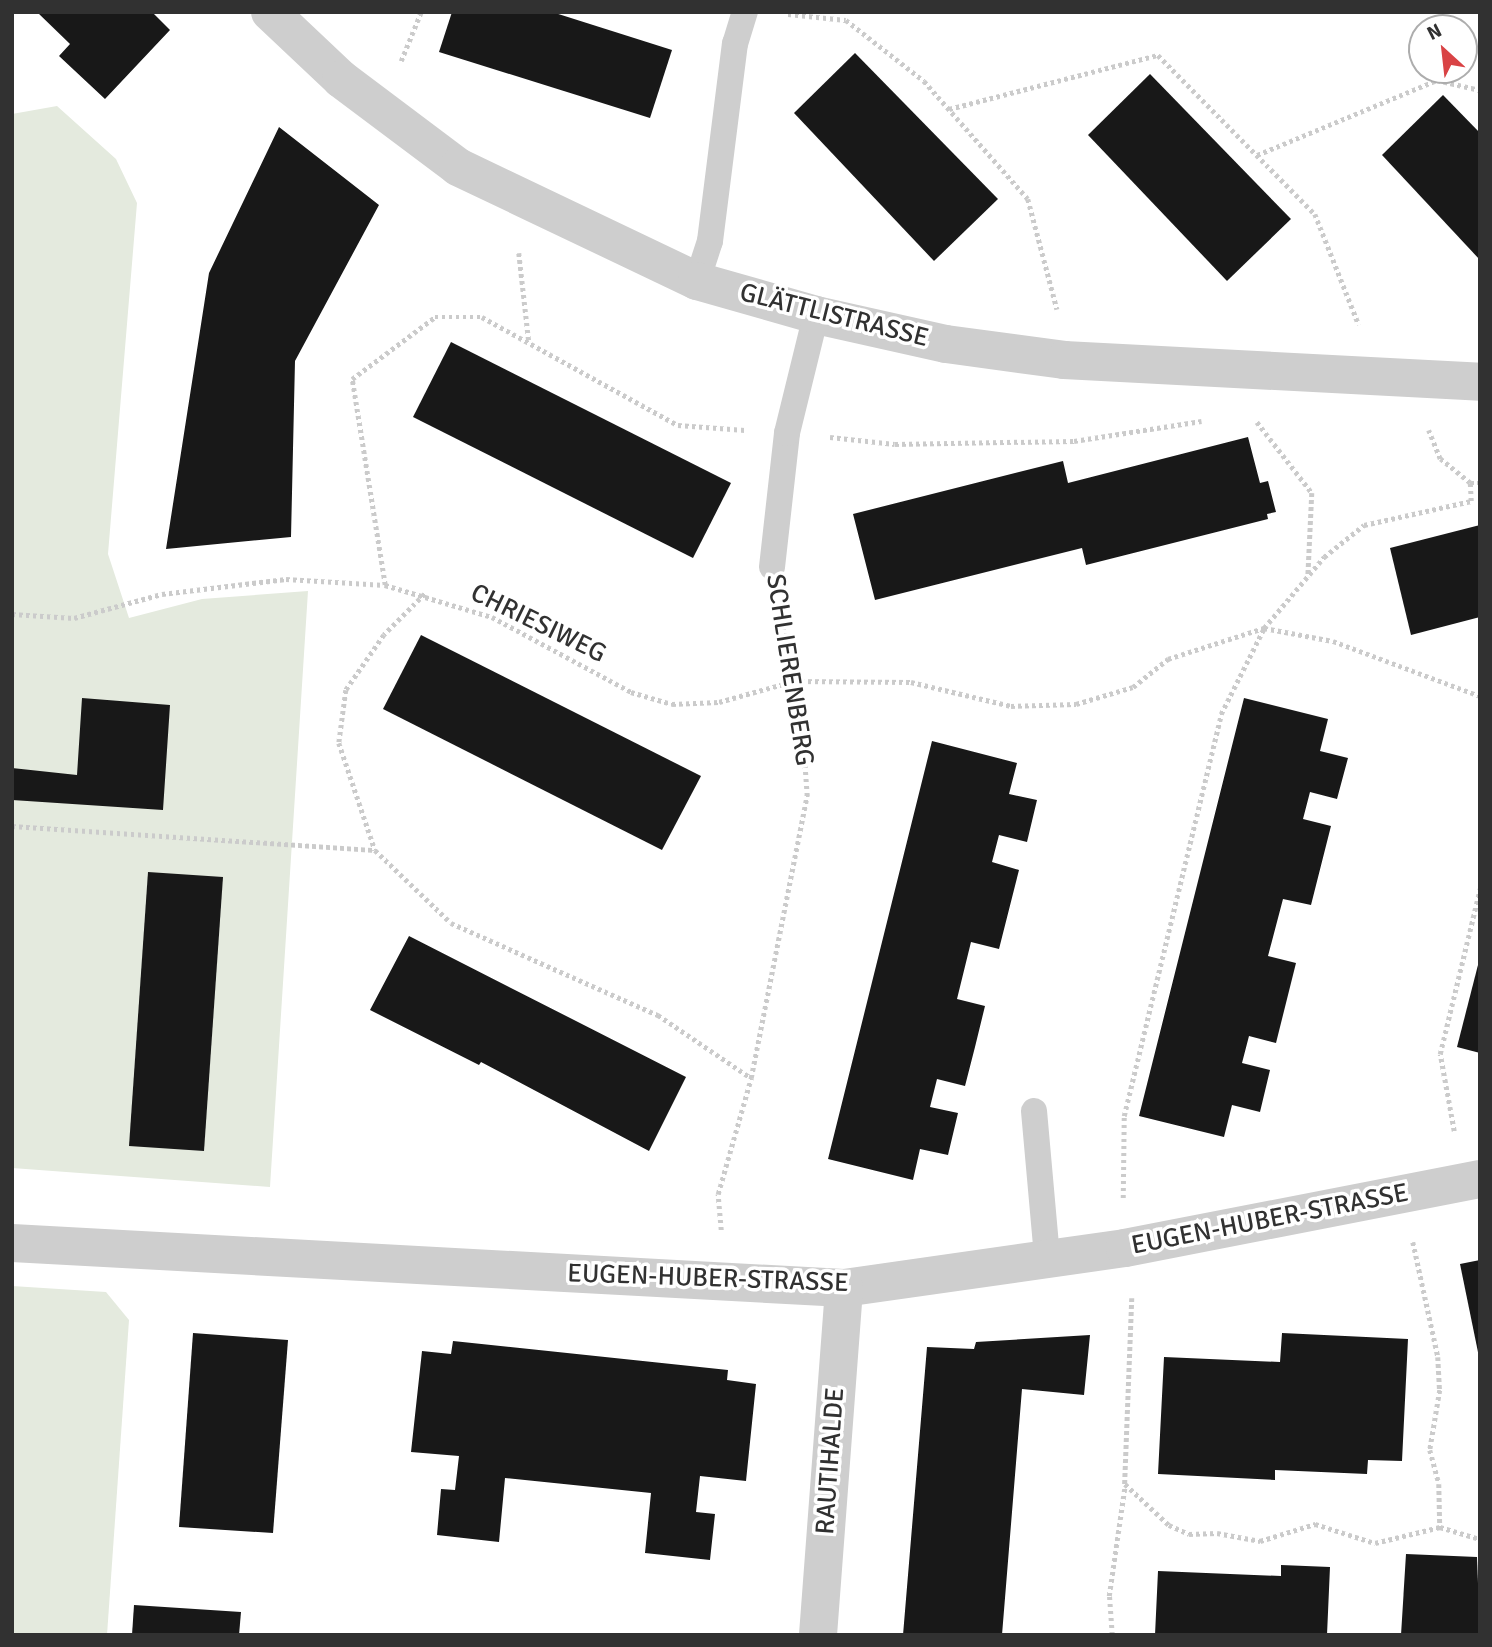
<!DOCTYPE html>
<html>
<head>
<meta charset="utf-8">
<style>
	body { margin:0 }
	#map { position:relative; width:1492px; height:1647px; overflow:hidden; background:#fff; font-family:Signika,sans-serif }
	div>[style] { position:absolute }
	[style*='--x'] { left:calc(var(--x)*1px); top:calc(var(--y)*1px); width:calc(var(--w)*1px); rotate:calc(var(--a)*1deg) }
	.green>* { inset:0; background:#e4eade }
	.building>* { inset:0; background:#181818 }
	.path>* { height:4.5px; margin-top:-2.25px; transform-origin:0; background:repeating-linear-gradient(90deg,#cbcbcb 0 3.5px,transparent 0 7px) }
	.lane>* { height:26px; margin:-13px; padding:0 13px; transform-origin:13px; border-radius:13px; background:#cecece }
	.street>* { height:38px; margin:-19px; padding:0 19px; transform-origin:19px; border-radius:19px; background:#cecece }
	span { translate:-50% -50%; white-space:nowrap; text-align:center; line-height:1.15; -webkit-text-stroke:7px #fff; paint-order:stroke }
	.street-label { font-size:26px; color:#313131 }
	.frame { position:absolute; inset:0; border:14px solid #313131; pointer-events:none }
	.north { position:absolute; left:1408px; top:14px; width:70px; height:70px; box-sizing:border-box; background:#fff; border:2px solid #adadad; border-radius:50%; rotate:333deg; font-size:19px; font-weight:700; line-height:28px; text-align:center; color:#313131 }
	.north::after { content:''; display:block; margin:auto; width:24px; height:32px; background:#d94345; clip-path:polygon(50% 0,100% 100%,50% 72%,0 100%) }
</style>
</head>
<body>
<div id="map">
	<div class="green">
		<i style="clip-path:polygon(57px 106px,116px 159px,137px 203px,108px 554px,129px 618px,202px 599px,308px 591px,270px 1187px,12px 1168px,12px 114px)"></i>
		<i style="clip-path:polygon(12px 1286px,106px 1292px,129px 1320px,107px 1635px,12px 1635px)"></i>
	</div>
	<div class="building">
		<i style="clip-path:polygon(37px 12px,152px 12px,170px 30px,105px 99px,59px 56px,70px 44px)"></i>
		<i style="clip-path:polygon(452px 12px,552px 12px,672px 50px,650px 118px,439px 52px)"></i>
		<i style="clip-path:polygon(855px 53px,998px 199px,934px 261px,794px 113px)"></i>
		<i style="clip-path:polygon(1150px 74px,1291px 219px,1227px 281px,1088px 135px)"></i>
		<i style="clip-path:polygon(1443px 95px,1480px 133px,1480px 260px,1382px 155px)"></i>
		<i style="clip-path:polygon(279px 127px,379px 205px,295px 361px,291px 537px,166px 549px,209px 273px)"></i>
		<i style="clip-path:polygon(451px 342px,731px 483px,693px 558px,413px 417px)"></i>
		<i style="clip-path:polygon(1248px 437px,1260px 483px,1268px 481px,1276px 512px,1267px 514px,1268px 519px,1086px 565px,1082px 548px,875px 600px,853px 514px,1063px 461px,1068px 483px)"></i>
		<i style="clip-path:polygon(1480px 525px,1480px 617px,1411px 635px,1390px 548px)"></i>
		<i style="clip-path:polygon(421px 635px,701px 776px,662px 850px,383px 709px)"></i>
		<i style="clip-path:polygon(82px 698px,170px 705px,163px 810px,12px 800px,12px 768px,77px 775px)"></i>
		<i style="clip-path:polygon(1244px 698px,1328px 719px,1320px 751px,1348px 758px,1337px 799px,1310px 792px,1303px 819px,1331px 826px,1311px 905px,1283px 899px,1268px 956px,1296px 963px,1276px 1043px,1249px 1036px,1242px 1063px,1270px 1070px,1260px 1112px,1232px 1105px,1224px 1137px,1139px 1116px)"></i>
		<i style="clip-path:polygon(932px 741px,1017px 763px,1009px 794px,1037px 800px,1027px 842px,999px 835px,992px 862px,1019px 870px,999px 949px,971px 942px,957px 999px,985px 1006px,975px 1047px,965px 1086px,937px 1079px,930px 1107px,958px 1113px,948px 1155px,920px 1149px,913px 1180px,828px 1159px)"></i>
		<i style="clip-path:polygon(148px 872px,223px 877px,204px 1151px,129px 1146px)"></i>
		<i style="clip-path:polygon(409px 936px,686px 1077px,649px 1151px,481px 1062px,479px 1065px,370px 1010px)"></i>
		<i style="clip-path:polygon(1479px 961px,1480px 961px,1480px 1053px,1457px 1047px)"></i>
		<i style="clip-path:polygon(1480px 1260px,1480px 1357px,1479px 1357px,1460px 1264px)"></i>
		<i style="clip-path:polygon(193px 1333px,288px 1340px,273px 1533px,179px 1527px)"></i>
		<i style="clip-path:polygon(1282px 1333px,1408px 1339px,1402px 1461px,1368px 1460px,1367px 1474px,1275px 1470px,1275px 1480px,1158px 1474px,1164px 1357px,1280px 1362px)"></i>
		<i style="clip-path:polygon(1090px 1335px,1084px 1395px,1022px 1389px,1002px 1635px,903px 1635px,927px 1347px,974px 1349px,976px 1342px)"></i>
		<i style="clip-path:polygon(453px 1341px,728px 1370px,727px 1380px,756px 1384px,746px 1481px,700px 1476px,696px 1512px,715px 1514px,710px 1560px,645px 1553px,651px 1493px,505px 1478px,499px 1542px,437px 1535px,441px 1489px,455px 1490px,459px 1456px,411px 1452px,422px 1351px,451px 1354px)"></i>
		<i style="clip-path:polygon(1406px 1554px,1477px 1557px,1480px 1635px,1401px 1635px)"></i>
		<i style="clip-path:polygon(1281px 1565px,1330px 1567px,1327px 1635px,1155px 1635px,1158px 1571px,1281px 1576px)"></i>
		<i style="clip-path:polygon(134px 1605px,241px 1612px,239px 1635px,132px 1635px)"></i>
	</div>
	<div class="path">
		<i style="--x:788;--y:14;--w:58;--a:5.9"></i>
		<i style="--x:846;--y:20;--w:99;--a:38"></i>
		<i style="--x:924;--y:81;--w:157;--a:48.6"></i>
		<i style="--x:1028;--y:199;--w:114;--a:75.2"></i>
		<i style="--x:401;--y:61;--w:53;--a:-67.8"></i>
		<i style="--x:949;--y:109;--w:216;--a:-14.5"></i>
		<i style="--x:1158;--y:55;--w:223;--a:45.4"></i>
		<i style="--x:1315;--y:214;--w:119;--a:68.4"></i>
		<i style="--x:1257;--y:155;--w:195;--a:-22.6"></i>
		<i style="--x:1437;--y:80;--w:44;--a:13.1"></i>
		<i style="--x:519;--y:253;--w:90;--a:83.6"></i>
		<i style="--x:1257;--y:422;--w:90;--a:52.2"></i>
		<i style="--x:1312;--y:493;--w:84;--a:92.7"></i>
		<i style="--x:830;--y:437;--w:65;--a:6.1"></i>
		<i style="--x:895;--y:444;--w:179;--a:-1"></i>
		<i style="--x:1074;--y:441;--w:129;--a:-8.9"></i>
		<i style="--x:1470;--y:483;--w:10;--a:0"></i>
		<i style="--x:385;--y:585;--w:209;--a:-99.1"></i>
		<i style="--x:352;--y:379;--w:104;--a:-36.8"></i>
		<i style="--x:435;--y:317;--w:47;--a:0"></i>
		<i style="--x:482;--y:317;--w:224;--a:28.9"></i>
		<i style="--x:678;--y:425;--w:67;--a:4.3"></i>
		<i style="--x:425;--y:594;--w:58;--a:135"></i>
		<i style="--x:384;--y:635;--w:67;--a:124.6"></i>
		<i style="--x:346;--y:690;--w:53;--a:97.5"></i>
		<i style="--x:339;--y:743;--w:113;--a:71.4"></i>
		<i style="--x:375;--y:850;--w:105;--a:43.8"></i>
		<i style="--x:451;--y:923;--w:227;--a:24"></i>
		<i style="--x:658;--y:1015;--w:112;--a:34.1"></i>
		<i style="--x:12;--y:614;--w:62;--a:3.7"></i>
		<i style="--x:74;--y:618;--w:91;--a:-15.3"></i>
		<i style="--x:162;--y:594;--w:125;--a:-6.9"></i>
		<i style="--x:286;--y:579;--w:99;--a:3.5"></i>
		<i style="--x:385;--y:585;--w:112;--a:16.7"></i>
		<i style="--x:492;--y:617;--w:158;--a:28.3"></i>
		<i style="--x:631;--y:692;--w:43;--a:16.3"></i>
		<i style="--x:672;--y:704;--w:47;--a:-2.4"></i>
		<i style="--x:719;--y:702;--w:78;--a:-15.6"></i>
		<i style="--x:794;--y:681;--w:117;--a:0.5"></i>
		<i style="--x:911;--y:682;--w:103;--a:13.5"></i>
		<i style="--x:1011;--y:706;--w:65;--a:-1.8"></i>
		<i style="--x:1076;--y:704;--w:59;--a:-16.6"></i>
		<i style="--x:1133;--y:687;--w:45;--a:-38.7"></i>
		<i style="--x:1168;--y:659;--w:101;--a:-17.9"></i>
		<i style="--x:1264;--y:628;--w:70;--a:10.7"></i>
		<i style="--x:1333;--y:641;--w:157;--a:20.5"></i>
		<i style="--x:12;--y:826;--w:364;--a:3.8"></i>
		<i style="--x:1454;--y:1131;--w:78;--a:-100.3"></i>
		<i style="--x:1440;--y:1054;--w:170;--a:-76.4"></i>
		<i style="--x:1123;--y:1198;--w:82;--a:-89.3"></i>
		<i style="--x:1124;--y:1116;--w:414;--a:-76.4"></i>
		<i style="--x:1221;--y:714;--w:96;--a:-63.4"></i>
		<i style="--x:1264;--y:628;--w:93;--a:-49.8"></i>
		<i style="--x:1324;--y:557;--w:51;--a:-38.7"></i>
		<i style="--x:1364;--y:525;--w:110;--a:-12.6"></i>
		<i style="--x:1471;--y:501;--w:18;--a:-93"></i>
		<i style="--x:1470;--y:483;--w:38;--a:-141"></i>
		<i style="--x:1440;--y:459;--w:31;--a:-112"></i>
		<i style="--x:721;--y:1230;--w:36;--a:-95"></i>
		<i style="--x:718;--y:1194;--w:121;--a:-74.1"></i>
		<i style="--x:751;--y:1078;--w:288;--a:-78.8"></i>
		<i style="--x:807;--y:796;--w:70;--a:-94.1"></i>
		<i style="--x:802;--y:726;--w:119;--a:-100.6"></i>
		<i style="--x:1413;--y:1242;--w:118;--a:77.7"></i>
		<i style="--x:1438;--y:1357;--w:33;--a:87"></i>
		<i style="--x:1440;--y:1390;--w:61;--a:99.5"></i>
		<i style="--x:1430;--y:1450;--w:35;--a:75"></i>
		<i style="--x:1439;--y:1484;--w:43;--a:88.7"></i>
		<i style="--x:1132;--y:1298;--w:186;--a:92.2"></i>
		<i style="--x:1125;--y:1484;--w:60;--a:43"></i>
		<i style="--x:1169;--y:1525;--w:22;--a:24"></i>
		<i style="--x:1189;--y:1534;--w:28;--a:-2"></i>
		<i style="--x:1217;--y:1533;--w:44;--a:10.5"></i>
		<i style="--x:1260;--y:1541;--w:58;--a:-17.2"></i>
		<i style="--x:1315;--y:1524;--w:63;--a:17.6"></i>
		<i style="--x:1375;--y:1543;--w:67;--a:-13.8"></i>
		<i style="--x:1440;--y:1527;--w:42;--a:16.7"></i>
		<i style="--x:1112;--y:1635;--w:39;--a:-94"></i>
		<i style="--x:1109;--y:1596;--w:112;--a:-81.8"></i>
	</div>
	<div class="lane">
		<i style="--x:697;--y:281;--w:42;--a:-72"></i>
		<i style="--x:710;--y:241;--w:199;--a:-82.8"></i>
		<i style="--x:735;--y:44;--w:34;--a:-73"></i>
		<i style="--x:772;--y:567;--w:135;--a:-83.6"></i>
		<i style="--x:787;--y:433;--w:122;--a:-76.2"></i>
		<i style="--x:1034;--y:1111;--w:148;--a:84.9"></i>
	</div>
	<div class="street">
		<i style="--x:270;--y:12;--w:98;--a:43.3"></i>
		<i style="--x:341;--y:79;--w:146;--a:36.9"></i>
		<i style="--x:458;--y:167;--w:265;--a:25.5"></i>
		<i style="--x:697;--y:281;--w:124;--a:15.9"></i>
		<i style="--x:816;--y:315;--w:133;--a:12.6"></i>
		<i style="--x:946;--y:344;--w:119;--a:7.7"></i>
		<i style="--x:1064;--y:360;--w:417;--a:3"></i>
		<i style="--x:12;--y:1243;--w:833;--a:3.1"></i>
		<i style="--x:844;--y:1288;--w:284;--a:-8.1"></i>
		<i style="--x:1125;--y:1248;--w:362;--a:-11"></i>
		<i style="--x:818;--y:1635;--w:348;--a:-85.7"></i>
	</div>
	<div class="street-label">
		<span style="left:834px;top:316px;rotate:14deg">GLÄTTLISTRASSE</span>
		<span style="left:538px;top:624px;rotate:26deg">CHRIESIWEG</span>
		<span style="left:789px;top:670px;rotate:81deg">SCHLIERENBERG</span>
		<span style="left:1270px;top:1220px;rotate:-11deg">EUGEN-HUBER-STRASSE</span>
		<span style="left:708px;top:1279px;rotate:2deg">EUGEN-HUBER-STRASSE</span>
		<span style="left:831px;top:1461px;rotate:-86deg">RAUTIHALDE</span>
	</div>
	<div class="frame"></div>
	<div class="north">N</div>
</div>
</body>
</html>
